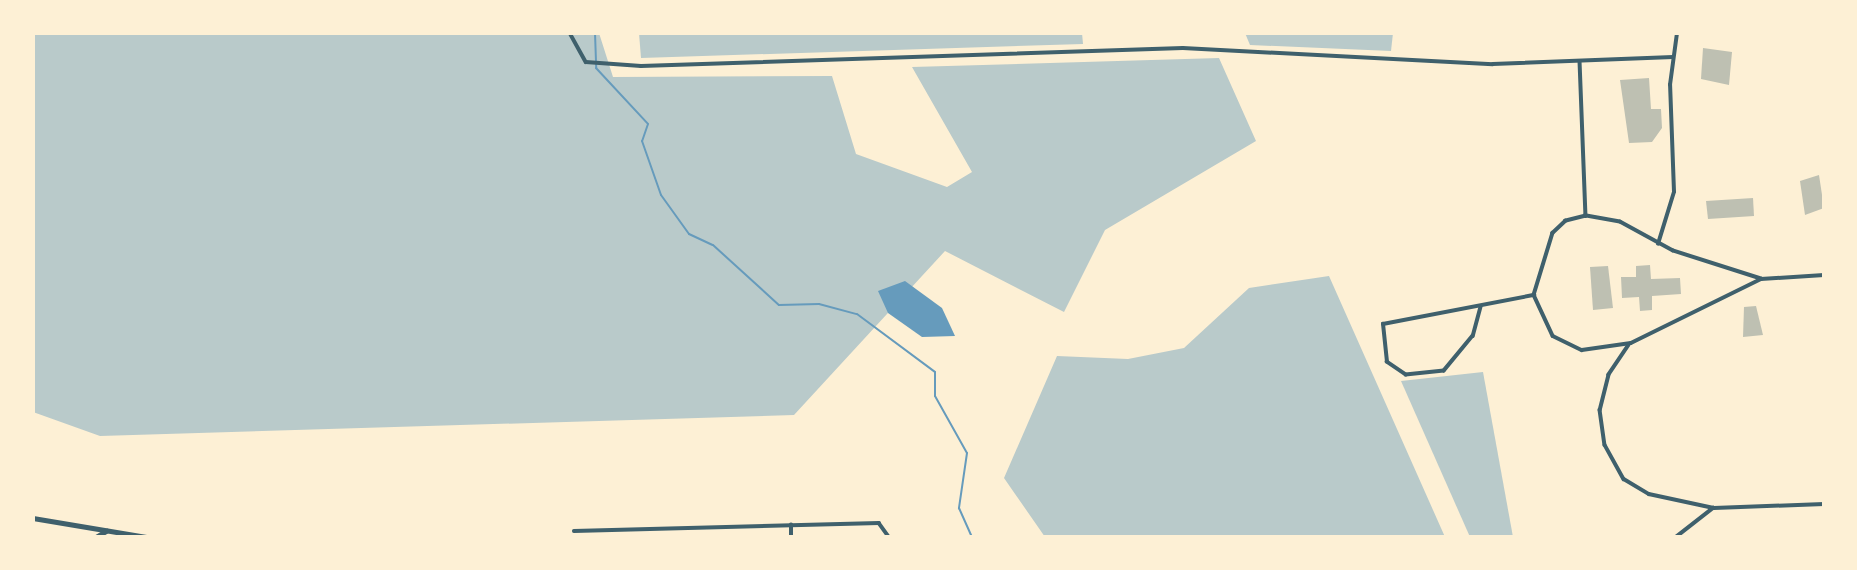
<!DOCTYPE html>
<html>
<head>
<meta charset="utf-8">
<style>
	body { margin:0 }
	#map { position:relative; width:1857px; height:570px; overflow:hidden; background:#fdf0d5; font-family:"IBM Plex Sans",sans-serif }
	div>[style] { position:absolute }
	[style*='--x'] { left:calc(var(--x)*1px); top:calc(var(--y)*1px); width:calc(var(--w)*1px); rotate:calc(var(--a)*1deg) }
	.green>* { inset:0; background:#b9caca }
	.water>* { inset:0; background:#669bbc }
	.stream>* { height:2px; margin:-1px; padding:0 1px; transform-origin:1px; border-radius:1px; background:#669bbc }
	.building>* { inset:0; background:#bec0b2 }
	.minor>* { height:3.5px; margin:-1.75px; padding:0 1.75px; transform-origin:1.75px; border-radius:1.75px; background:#3f606c }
	.tertiary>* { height:4.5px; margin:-2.25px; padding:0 2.25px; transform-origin:2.25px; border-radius:2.25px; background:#3f606c }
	span { translate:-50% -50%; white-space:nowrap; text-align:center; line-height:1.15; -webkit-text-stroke:7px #fdf0d5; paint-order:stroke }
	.frame { position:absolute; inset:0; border:35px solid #fdf0d5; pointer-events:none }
</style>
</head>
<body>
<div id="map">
	<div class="green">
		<i style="clip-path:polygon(33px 33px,599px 33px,613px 77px,832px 76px,856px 154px,947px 187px,972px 172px,912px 67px,1219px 58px,1256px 141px,1105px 230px,1064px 312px,945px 251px,794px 415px,100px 436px,33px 412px)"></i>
		<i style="clip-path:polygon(639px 33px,1082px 33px,1083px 44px,641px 58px)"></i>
		<i style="clip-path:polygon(1245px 33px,1393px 33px,1391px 51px,1250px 45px)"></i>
		<i style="clip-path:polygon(1329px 276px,1445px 537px,1045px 537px,1004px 478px,1057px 356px,1128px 359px,1184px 348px,1249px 288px)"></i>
		<i style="clip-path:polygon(1483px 372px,1513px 537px,1470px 537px,1401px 381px)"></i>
	</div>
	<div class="water">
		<i style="clip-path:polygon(905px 281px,942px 308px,955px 336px,922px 337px,888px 313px,878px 291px)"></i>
	</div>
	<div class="stream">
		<i style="--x:595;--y:33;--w:35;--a:88"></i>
		<i style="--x:596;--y:68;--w:76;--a:47.1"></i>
		<i style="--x:648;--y:124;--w:18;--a:109"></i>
		<i style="--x:642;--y:141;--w:57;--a:70.6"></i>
		<i style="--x:661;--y:195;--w:48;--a:54.3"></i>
		<i style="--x:689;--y:234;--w:26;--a:25"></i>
		<i style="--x:713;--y:245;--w:89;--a:42.3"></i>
		<i style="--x:779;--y:305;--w:40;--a:-1.4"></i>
		<i style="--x:819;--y:304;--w:39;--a:15"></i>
		<i style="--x:857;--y:314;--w:97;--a:36.6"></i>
		<i style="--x:935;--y:372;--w:24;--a:90"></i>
		<i style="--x:935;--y:396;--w:65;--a:60.7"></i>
		<i style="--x:967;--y:453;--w:56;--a:98.3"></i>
		<i style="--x:959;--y:508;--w:32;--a:66"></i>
	</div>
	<div class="building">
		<i style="clip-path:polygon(1703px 48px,1732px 52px,1729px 85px,1701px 79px)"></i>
		<i style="clip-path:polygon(1649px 78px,1651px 109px,1661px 109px,1662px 128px,1652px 142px,1629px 143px,1620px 80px)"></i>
		<i style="clip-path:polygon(1819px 175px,1824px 208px,1805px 215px,1800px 181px)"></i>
		<i style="clip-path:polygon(1753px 198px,1754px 216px,1708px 219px,1706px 201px)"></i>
		<i style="clip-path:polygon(1650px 265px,1651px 279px,1680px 278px,1681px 294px,1652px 296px,1652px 310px,1640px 311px,1639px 297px,1622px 298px,1621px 277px,1636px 277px,1636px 266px)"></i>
		<i style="clip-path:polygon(1608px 266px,1613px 308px,1593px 310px,1590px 267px)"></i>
		<i style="clip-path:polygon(1756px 306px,1763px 335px,1743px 337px,1744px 307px)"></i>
	</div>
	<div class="minor">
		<i style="--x:570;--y:33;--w:33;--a:61"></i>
		<i style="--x:586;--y:62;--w:55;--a:4.2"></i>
		<i style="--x:641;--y:66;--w:542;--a:-1.9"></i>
		<i style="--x:1183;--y:48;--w:310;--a:3"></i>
		<i style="--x:1493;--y:64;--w:180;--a:-2.2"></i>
		<i style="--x:1580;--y:61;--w:155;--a:87.8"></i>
		<i style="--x:1658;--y:244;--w:54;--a:-72.9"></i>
		<i style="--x:1674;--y:192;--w:107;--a:-92.1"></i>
		<i style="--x:1670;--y:85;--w:52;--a:-82.3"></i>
		<i style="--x:1761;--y:279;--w:92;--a:-162.3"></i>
		<i style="--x:1673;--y:251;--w:60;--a:-151.3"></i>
		<i style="--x:1620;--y:222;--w:35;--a:-170"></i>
		<i style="--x:1586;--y:216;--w:21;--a:166"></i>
		<i style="--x:1566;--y:221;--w:18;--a:137"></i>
		<i style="--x:1553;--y:233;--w:65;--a:107"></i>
		<i style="--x:1534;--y:295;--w:45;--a:65.1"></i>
		<i style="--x:1553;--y:336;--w:32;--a:26"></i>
		<i style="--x:1582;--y:350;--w:49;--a:-8.1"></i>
		<i style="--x:1631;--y:343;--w:145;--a:-26.2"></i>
		<i style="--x:1761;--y:279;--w:63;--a:-3.6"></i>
		<i style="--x:1481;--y:307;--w:30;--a:105"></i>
		<i style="--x:1473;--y:336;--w:45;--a:129.6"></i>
		<i style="--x:1444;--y:371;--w:38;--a:174"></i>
		<i style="--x:1406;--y:375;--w:23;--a:-146"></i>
		<i style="--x:1387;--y:362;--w:38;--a:-96"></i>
		<i style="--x:1383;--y:324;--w:154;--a:-10.9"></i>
		<i style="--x:1629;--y:345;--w:36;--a:124"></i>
		<i style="--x:1609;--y:375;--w:36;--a:104"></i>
		<i style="--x:1600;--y:410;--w:35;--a:82"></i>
		<i style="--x:1605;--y:445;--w:39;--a:61"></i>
		<i style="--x:1624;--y:479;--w:29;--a:31"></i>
		<i style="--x:1649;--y:494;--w:66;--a:12.2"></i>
		<i style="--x:1714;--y:508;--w:110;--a:-2.1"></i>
		<i style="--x:574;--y:531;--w:305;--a:-1.5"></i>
		<i style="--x:879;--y:523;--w:17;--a:54"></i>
		<i style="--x:791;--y:537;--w:12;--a:-90"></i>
		<i style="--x:1676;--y:537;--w:47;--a:-38.1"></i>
	</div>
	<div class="tertiary">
		<i style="--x:33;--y:518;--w:116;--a:9.5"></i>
		<i style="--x:96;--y:537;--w:12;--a:-31"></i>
	</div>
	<div class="frame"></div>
</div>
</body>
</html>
